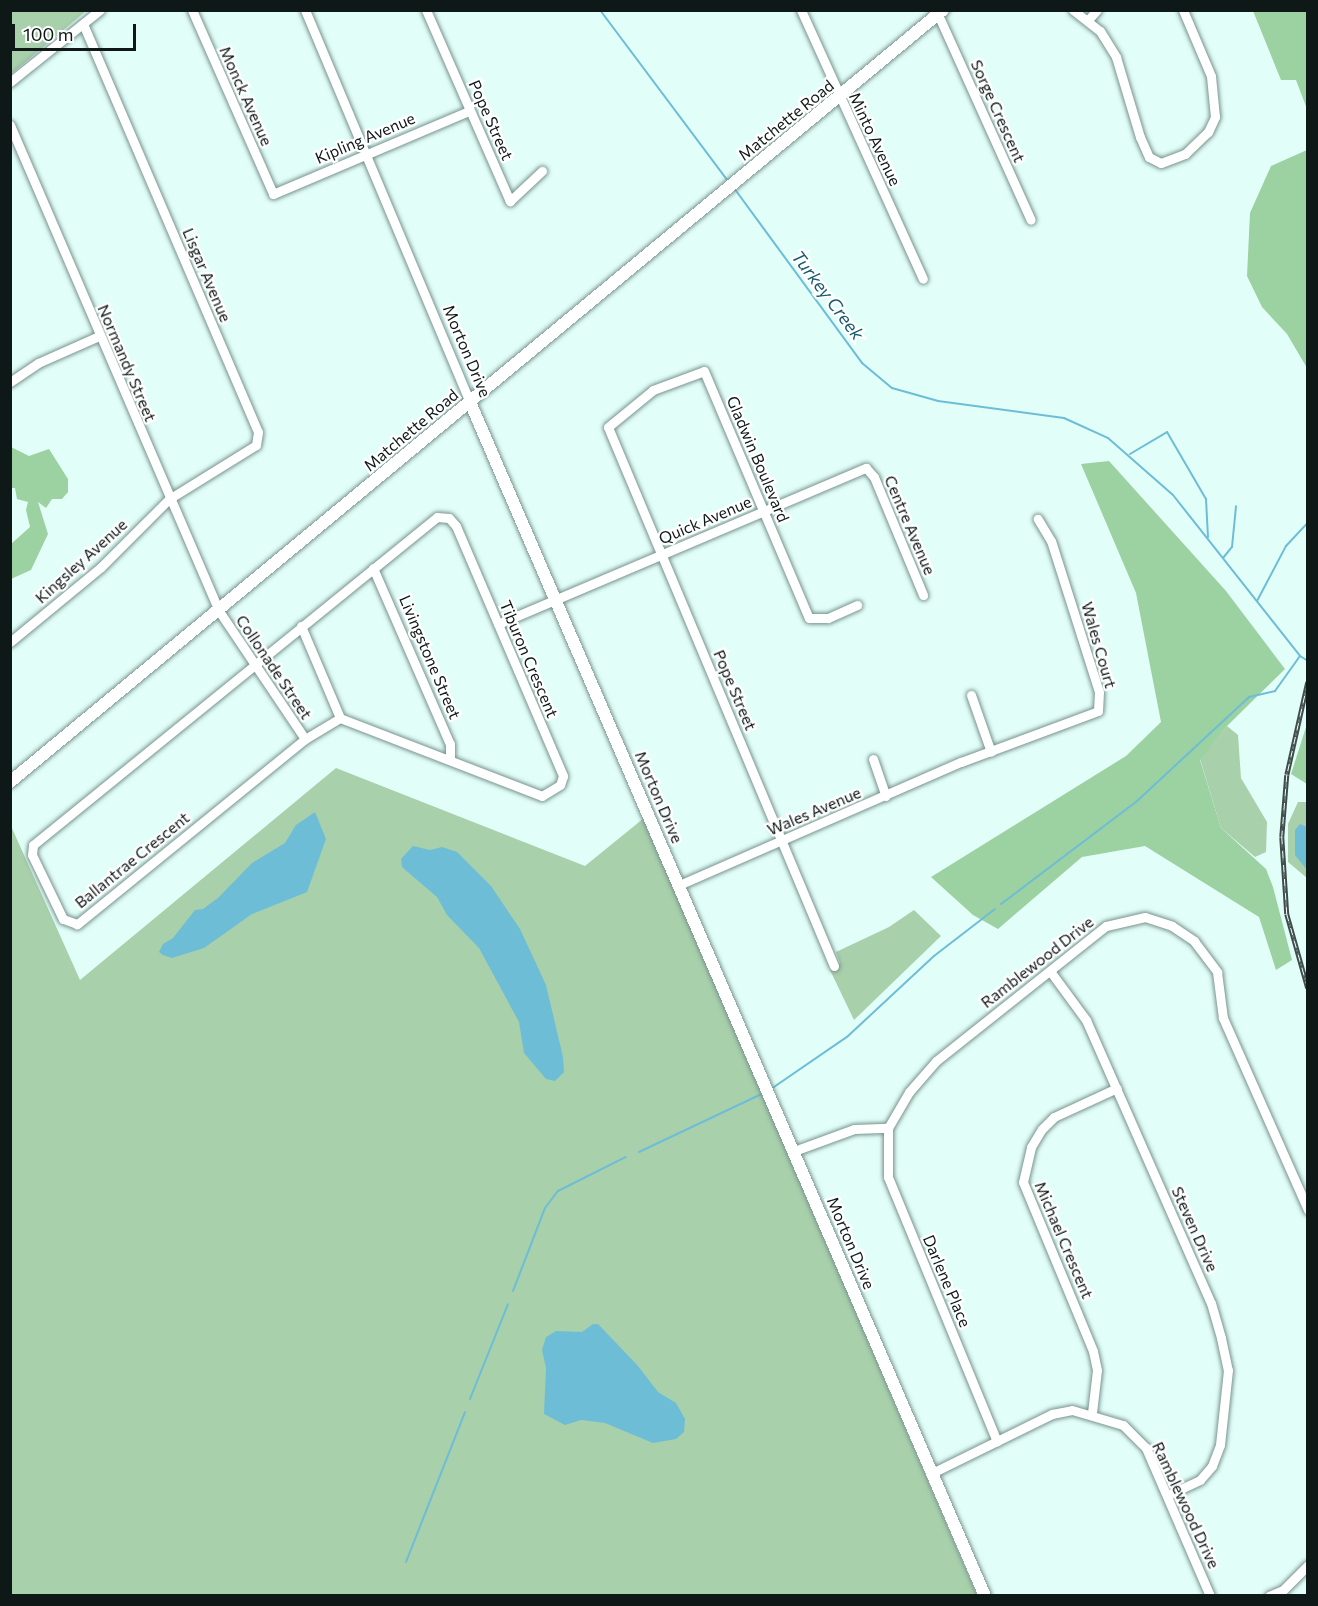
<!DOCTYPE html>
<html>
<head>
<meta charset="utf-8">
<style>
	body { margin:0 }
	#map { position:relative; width:1318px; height:1606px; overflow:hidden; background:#e2fef9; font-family:Commissioner,sans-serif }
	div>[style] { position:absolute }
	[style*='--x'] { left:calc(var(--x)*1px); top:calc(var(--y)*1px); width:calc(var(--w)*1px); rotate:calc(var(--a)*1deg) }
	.green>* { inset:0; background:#a8d0ab }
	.forest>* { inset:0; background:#9cd1a1 }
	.water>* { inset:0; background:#6dbdd7 }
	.stream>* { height:2px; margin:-1px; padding:0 1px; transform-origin:1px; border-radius:1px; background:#6dbdd7 }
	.roads { filter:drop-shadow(0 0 2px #79938e) drop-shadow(0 0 2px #79938e) }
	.street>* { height:9px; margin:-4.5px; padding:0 4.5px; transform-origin:4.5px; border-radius:4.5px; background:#fff }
	.secondary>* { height:12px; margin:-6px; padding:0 6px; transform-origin:6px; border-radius:6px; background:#fff }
	.rail>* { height:4.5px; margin-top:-2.25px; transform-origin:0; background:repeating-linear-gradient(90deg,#fff 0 7px,#3f4d4a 0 14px); box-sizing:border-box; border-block:2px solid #3f4d4a }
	span { translate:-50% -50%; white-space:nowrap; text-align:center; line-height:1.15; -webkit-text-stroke:4.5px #fff; paint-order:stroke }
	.street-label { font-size:16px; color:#0e1816 }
	.water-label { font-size:18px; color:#175a6c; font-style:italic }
	.frame { position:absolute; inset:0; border:12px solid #0e1816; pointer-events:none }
	.scale { position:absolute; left:12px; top:24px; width:124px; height:27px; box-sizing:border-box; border:3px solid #0e1816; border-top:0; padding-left:8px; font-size:18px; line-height:21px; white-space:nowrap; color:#0e1816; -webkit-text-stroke:4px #fff; paint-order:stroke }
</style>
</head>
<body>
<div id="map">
	<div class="green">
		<i style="clip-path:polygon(11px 10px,86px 10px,86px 11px,11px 74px)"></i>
		<i style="clip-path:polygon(1227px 726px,1238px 735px,1241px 778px,1267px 822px,1266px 852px,1255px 857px,1221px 828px,1200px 759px)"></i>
		<i style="clip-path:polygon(336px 768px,585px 866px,644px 818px,977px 1595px,11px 1595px,11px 826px,80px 980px)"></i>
		<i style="clip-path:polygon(1298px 802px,1307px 802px,1307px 878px,1288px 862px,1288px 824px)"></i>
		<i style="clip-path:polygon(914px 910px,941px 936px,854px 1020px,830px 970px,840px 963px,836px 952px,889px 927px)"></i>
	</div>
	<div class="forest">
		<i style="clip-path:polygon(1253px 11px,1307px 11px,1307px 109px,1296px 80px,1281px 80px)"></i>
		<i style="clip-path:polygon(1307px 150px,1307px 368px,1287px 334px,1262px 307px,1247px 276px,1250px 213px,1271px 166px)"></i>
		<i style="clip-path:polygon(11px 447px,29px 456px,49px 449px,68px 479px,68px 492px,62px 499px,52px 499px,46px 508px,38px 502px,48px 534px,31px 570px,11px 579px,11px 544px,30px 527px,26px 510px,28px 502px,17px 499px,15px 488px,11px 488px)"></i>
		<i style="clip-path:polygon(1109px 461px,1226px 591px,1285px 669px,1227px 726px,1200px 760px,1221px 828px,1266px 869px,1273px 887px,1292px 960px,1276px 970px,1259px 917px,1145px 846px,1082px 857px,998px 929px,973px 915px,931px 877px,1126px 756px,1161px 722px,1136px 593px,1081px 464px)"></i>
		<i style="clip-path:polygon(1307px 724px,1307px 784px,1291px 774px)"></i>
	</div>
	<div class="water">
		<i style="clip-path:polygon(315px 812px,326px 839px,307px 892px,252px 914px,204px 948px,172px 958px,163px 955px,159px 952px,163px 944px,173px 938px,195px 910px,203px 909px,218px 898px,252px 863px,285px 843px,296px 825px)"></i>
		<i style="clip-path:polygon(1300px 824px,1307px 827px,1307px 870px,1295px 855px,1295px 830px)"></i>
		<i style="clip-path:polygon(413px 846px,430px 850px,442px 847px,457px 852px,491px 886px,520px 929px,546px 985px,563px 1057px,564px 1072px,555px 1081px,546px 1079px,524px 1053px,519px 1022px,479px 948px,447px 915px,437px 897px,402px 867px,401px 859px)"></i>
		<i style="clip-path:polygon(593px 1324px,598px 1324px,638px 1366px,658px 1392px,676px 1403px,685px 1419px,684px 1432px,676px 1439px,653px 1443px,605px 1423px,581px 1420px,565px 1425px,544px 1414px,546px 1368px,542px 1350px,546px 1337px,556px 1331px,582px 1332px)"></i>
	</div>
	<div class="stream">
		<i style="--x:600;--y:10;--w:214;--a:53.2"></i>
		<i style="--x:734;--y:188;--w:217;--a:53.8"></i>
		<i style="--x:862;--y:363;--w:39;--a:40"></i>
		<i style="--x:892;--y:388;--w:48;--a:15.8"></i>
		<i style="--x:938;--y:401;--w:127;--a:7.7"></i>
		<i style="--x:1064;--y:418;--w:48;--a:24.4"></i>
		<i style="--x:1108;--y:438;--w:86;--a:41.2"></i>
		<i style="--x:1173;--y:495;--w:205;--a:51.7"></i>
		<i style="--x:1300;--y:656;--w:9;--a:32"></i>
		<i style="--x:1130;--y:454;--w:43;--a:-30.7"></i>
		<i style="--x:1167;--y:432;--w:78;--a:59.8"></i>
		<i style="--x:1206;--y:499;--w:38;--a:87"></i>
		<i style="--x:1223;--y:558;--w:14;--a:-51"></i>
		<i style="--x:1232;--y:547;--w:41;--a:-84.4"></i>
		<i style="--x:1257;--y:601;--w:62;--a:-62.2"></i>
		<i style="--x:1286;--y:546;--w:33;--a:-47"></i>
		<i style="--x:1001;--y:904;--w:169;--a:-37.1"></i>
		<i style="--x:1136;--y:802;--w:154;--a:-42.9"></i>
		<i style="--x:1249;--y:697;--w:27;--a:-13"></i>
		<i style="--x:1275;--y:691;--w:43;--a:-54.5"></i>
		<i style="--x:771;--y:1089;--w:93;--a:-34.5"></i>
		<i style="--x:848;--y:1036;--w:117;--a:-42.9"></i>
		<i style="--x:934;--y:956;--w:77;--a:-37.6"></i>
		<i style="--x:639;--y:1152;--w:138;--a:-25.3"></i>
		<i style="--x:513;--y:1291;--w:89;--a:-68.9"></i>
		<i style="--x:545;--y:1208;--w:21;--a:-53"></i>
		<i style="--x:558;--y:1191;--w:76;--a:-26.6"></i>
		<i style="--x:470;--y:1399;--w:102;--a:-68.2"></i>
		<i style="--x:406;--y:1562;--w:161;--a:-68.5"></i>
	</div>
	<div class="roads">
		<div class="street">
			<i style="--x:192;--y:10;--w:201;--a:66.2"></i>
			<i style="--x:273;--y:194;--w:213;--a:-23"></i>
			<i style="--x:305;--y:10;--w:425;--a:67.2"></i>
			<i style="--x:426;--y:10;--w:209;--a:66.3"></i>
			<i style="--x:510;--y:201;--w:44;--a:-43.2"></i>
			<i style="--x:801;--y:10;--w:295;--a:65.6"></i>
			<i style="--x:936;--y:10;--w:230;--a:65.7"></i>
			<i style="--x:1073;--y:10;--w:34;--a:38"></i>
			<i style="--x:1100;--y:31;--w:31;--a:58"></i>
			<i style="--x:1116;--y:57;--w:84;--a:73.3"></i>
			<i style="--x:1140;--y:137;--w:22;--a:66"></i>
			<i style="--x:1149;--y:157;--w:13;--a:27"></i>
			<i style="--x:1161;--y:163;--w:26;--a:-21"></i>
			<i style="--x:1185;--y:154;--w:32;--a:-44"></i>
			<i style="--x:1208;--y:132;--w:17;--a:-65"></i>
			<i style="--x:1215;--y:117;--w:41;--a:-95.6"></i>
			<i style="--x:1211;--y:76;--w:72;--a:-113"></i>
			<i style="--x:1088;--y:20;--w:13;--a:-48"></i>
			<i style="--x:10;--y:82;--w:115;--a:-38.7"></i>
			<i style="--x:10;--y:125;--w:529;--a:66.73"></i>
			<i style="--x:219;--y:611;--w:154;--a:56.1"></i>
			<i style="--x:10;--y:382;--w:34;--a:-34"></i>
			<i style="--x:38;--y:363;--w:67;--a:-23.9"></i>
			<i style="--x:437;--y:517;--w:12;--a:5"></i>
			<i style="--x:449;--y:518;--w:11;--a:49"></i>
			<i style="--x:456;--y:526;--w:272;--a:66.8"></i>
			<i style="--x:563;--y:776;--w:9;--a:108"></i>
			<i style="--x:560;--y:785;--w:21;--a:149"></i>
			<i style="--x:542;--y:796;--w:217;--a:-158.9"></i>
			<i style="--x:340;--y:718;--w:41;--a:149"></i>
			<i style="--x:305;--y:739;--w:294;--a:140.9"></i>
			<i style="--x:77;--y:924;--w:15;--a:-160"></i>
			<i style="--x:63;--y:919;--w:71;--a:-115.8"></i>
			<i style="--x:32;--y:855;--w:10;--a:-84"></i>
			<i style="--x:33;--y:845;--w:520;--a:-39.07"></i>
			<i style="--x:373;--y:568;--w:192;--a:66.4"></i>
			<i style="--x:450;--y:744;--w:16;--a:90"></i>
			<i style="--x:498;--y:624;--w:400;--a:-23"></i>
			<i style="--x:866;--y:468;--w:12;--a:48"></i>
			<i style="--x:874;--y:477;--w:128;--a:67.4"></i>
			<i style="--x:301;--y:626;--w:100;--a:67"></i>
			<i style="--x:10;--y:642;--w:118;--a:-39.5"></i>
			<i style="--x:101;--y:567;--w:96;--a:-45"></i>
			<i style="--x:169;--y:499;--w:102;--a:-31.8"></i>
			<i style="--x:256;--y:445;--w:13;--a:-81"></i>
			<i style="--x:258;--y:432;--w:444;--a:-113.2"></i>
			<i style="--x:971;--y:695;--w:60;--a:70.7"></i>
			<i style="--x:873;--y:759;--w:39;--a:71"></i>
			<i style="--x:679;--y:885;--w:308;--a:-23.6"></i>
			<i style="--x:961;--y:762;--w:146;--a:-20.4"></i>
			<i style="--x:1098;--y:711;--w:19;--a:-87"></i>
			<i style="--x:1099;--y:692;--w:158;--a:-107.6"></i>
			<i style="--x:1051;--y:541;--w:26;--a:-121"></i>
			<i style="--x:834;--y:966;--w:584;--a:-112.75"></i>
			<i style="--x:608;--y:427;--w:58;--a:-39.4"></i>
			<i style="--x:653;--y:390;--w:54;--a:-20.4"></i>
			<i style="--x:704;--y:371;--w:268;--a:67"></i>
			<i style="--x:809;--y:618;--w:19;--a:0"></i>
			<i style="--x:828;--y:618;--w:32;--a:-24"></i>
			<i style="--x:1050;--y:971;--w:61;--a:53.7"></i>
			<i style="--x:1086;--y:1020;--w:309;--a:66.2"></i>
			<i style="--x:1211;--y:1303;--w:36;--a:74"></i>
			<i style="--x:1221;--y:1338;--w:33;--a:78"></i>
			<i style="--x:1228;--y:1370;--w:75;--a:96.1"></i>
			<i style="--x:1220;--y:1445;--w:22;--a:111"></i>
			<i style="--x:1212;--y:1466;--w:18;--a:131"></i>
			<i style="--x:1200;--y:1480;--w:35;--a:155"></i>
			<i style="--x:888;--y:1128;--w:49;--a:90"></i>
			<i style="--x:888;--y:1177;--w:286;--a:67.6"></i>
			<i style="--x:794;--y:1151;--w:64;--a:-20.1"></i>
			<i style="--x:854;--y:1129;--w:34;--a:-2"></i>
			<i style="--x:888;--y:1128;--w:42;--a:-59.7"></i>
			<i style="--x:909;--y:1092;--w:41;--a:-48.9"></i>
			<i style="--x:936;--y:1061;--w:217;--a:-38.5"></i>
			<i style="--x:1106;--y:926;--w:40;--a:-13"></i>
			<i style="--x:1145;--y:917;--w:28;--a:18"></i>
			<i style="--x:1172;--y:926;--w:27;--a:34"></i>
			<i style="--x:1194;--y:941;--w:39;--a:53"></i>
			<i style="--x:1217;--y:972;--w:46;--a:82.6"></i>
			<i style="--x:1223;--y:1018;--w:210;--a:66.1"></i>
			<i style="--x:1092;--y:1413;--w:43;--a:-83.4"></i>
			<i style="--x:1097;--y:1370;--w:19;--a:-102"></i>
			<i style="--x:1093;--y:1351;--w:183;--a:-112.5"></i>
			<i style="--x:1023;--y:1182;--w:36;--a:-77"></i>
			<i style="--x:1031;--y:1147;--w:21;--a:-59"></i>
			<i style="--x:1042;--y:1129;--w:17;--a:-45"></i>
			<i style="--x:1054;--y:1117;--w:69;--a:-24.7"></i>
			<i style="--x:932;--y:1473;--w:134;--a:-26.2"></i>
			<i style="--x:1052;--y:1414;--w:20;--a:-11"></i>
			<i style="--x:1072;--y:1410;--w:53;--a:16.4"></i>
			<i style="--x:1123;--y:1425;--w:33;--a:45"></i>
			<i style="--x:1146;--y:1448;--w:161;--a:66.6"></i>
			<i style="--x:1269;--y:1596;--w:15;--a:-23"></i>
			<i style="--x:1283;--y:1590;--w:35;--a:-45"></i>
		</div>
		<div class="secondary">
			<i style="--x:470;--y:402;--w:1300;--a:66.67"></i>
			<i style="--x:10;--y:782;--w:1211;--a:-39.61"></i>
		</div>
	</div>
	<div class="rail">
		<i style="--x:1308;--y:682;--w:95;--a:102.7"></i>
		<i style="--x:1287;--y:775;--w:62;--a:94.6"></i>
		<i style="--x:1282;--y:837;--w:77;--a:86.3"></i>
		<i style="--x:1287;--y:914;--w:77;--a:74.2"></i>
	</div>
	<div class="street-label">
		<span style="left:246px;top:96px;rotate:66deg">Monck Avenue</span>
		<span style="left:998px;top:111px;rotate:66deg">Sorge Crescent</span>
		<span style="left:491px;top:120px;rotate:66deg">Pope Street</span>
		<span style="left:786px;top:120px;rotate:-39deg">Matchette Road</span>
		<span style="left:365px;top:138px;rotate:-23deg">Kipling Avenue</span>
		<span style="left:875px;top:139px;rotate:65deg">Minto Avenue</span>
		<span style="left:207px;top:275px;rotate:67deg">Lisgar Avenue</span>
		<span style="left:467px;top:351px;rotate:67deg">Morton Drive</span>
		<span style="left:127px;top:363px;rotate:67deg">Normandy Street</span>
		<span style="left:411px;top:430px;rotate:-40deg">Matchette Road</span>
		<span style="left:758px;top:459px;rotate:67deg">Gladwin Boulevard</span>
		<span style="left:705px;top:520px;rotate:-23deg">Quick Avenue</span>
		<span style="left:910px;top:525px;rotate:67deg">Centre Avenue</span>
		<span style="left:81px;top:561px;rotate:-42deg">Kingsley Avenue</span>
		<span style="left:1099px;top:645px;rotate:74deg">Wales Court</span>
		<span style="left:430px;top:657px;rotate:67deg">Livingstone Street</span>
		<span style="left:529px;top:659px;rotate:67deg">Tiburon Crescent</span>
		<span style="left:274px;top:667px;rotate:56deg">Collonade Street</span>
		<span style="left:735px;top:690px;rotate:67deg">Pope Street</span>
		<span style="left:659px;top:797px;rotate:67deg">Morton Drive</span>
		<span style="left:814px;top:811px;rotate:-23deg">Wales Avenue</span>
		<span style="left:132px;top:860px;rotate:-39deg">Ballantrae Crescent</span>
		<span style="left:1037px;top:962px;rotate:-38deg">Ramblewood Drive</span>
		<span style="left:1195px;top:1229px;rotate:66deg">Steven Drive</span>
		<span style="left:1064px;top:1240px;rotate:67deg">Michael Crescent</span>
		<span style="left:851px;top:1243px;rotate:67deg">Morton Drive</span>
		<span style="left:947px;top:1281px;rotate:67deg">Darlene Place</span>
		<span style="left:1186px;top:1505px;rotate:65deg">Ramblewood Drive</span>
	</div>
	<div class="water-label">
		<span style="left:828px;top:295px;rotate:53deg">Turkey Creek</span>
	</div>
	<div class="frame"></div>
	<div class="scale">100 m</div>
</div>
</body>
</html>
